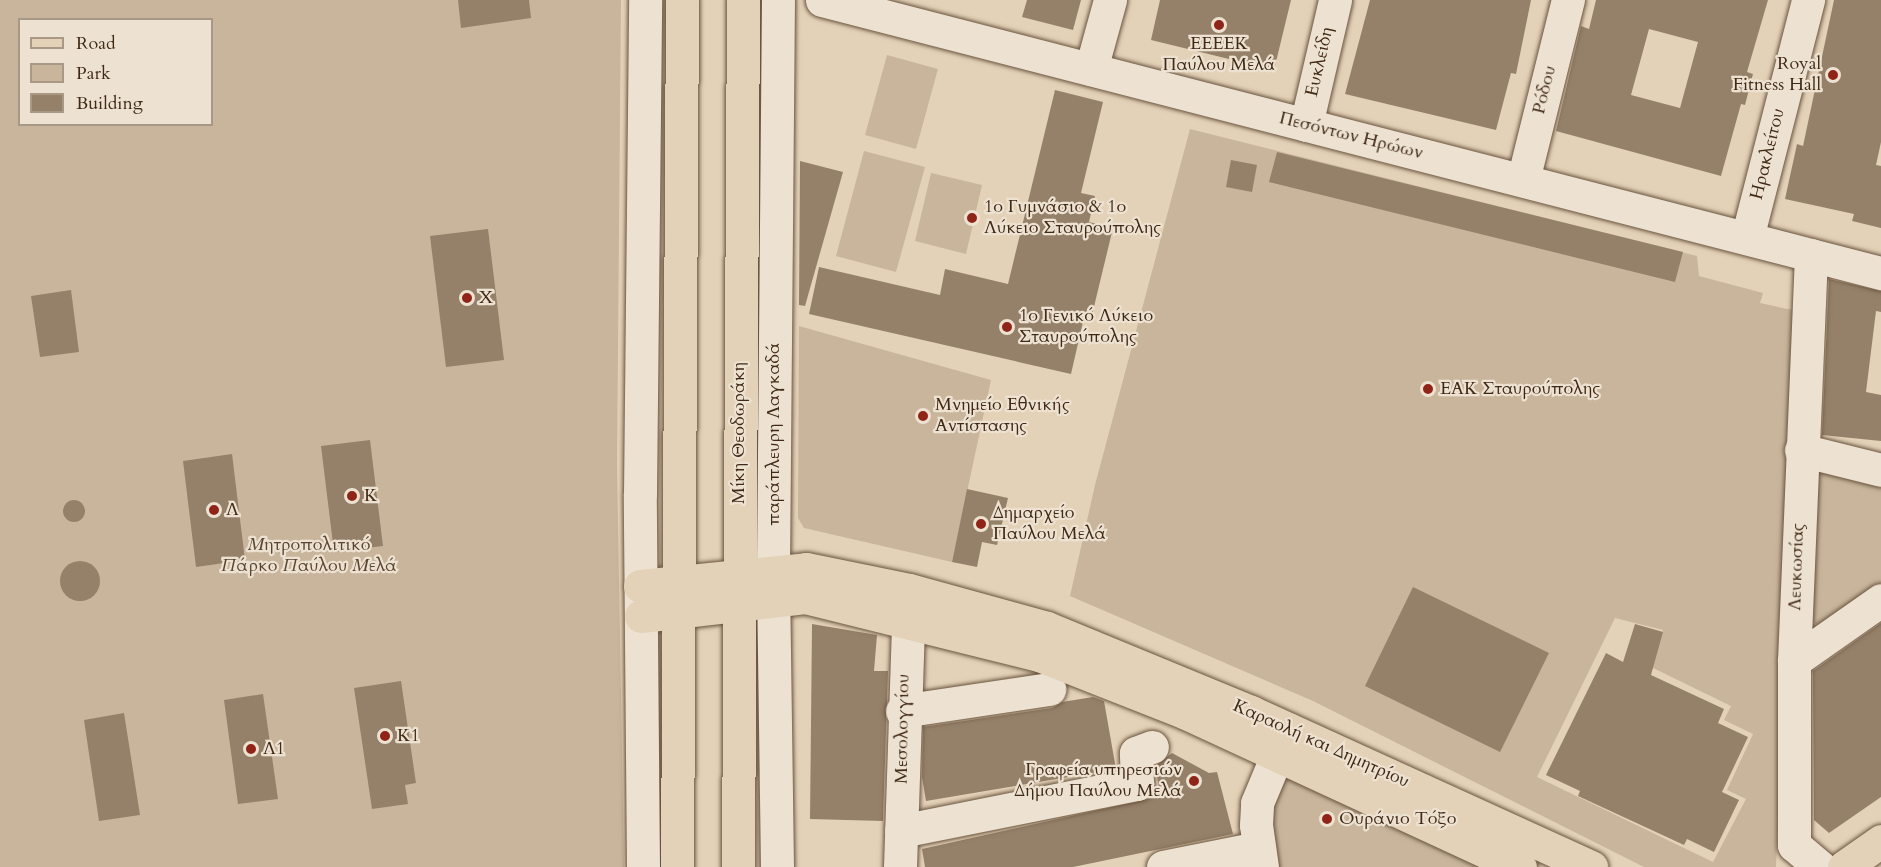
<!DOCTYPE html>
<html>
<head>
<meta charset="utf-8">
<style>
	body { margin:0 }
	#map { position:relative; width:1881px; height:867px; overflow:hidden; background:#e4d2b8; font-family:Cardo,serif }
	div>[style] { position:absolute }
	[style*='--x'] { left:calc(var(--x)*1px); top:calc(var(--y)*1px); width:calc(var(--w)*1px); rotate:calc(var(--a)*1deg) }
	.green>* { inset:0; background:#c8b59c }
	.building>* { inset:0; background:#95816a }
	.round { border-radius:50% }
	.roads { filter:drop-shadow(0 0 2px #69533e) drop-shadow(0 0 2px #69533e) }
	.minor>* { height:33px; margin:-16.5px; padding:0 16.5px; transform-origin:16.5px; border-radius:16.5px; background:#ede2d1 }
	.major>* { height:33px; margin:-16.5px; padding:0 16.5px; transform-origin:16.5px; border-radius:16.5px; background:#e4d2b8 }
	.highway>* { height:33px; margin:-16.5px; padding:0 16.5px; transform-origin:16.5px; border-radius:16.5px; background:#e4d2b8 }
	.dots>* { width:16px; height:16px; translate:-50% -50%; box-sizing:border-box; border:3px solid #ede2d1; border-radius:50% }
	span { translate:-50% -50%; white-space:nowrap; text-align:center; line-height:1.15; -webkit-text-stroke:4.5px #ede2d1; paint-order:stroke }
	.poi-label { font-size:18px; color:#402915 }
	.right { translate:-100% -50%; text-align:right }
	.left { translate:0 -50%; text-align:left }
	.street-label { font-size:18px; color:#402915 }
	.park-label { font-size:18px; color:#5b4530; font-style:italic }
	.legend { position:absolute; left:18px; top:18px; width:195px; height:108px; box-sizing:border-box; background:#ede2d1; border:2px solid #a89886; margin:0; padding:8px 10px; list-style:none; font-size:18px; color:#402915 }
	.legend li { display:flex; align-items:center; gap:12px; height:30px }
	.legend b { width:30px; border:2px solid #a89886 }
</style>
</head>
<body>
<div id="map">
	<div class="green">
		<i style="clip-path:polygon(evenodd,0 0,621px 0,617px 466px,624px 867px,0 867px,0 0,20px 20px,212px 20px,212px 124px,20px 124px,20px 20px)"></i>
		<i style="clip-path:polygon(887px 55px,938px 69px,916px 149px,865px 135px)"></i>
		<i style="clip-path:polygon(evenodd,1190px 129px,1697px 256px,1699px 276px,1763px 293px,1760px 303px,1797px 311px,1776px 867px,1644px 867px,1313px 701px,1070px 596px,1095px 485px,1190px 129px,1615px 618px,1663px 630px,1651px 667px,1731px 706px,1724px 720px,1753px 734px,1727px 790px,1746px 799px,1713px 862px,1537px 777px,1615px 618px)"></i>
		<i style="clip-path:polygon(864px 151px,925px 167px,896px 272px,836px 256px)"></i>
		<i style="clip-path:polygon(931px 173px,982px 185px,966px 254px,915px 241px)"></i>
		<i style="clip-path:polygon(799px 326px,991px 380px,952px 562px,804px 528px,798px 518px)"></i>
		<i style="clip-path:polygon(1814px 466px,1881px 480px,1881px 585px,1821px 628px,1803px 614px)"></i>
		<i style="clip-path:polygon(1279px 766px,1483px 867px,1274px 867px,1267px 795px)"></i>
	</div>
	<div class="building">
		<i style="clip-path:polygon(458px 0,529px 0,531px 18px,461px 28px)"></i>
		<i style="clip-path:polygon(1027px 0,1081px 0,1073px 30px,1022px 17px)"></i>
		<i style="clip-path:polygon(1160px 0,1291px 0,1274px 70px,1151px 40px)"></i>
		<i style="clip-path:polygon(1370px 0,1531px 0,1516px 74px,1511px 73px,1496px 130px,1345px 94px)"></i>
		<i style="clip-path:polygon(evenodd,1596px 0,1768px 0,1747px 72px,1753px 74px,1745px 105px,1741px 104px,1721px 176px,1556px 131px,1581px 26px,1589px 29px,1596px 0,1649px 29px,1698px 42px,1680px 108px,1631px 95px,1649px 29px)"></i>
		<i style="clip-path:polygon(1834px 0,1881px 0,1881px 142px,1876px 165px,1881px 166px,1881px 228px,1852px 221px,1854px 214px,1785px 199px,1797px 144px,1803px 146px)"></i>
		<i style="clip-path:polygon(1055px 90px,1103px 102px,1081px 193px,1095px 196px,1089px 222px,1113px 228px,1092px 315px,1085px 313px,1071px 374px,809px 314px,819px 267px,940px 295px,945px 269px,1008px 284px)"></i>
		<i style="clip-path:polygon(1277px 152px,1683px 252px,1675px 282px,1269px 182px)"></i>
		<i style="clip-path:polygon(1231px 160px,1257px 165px,1252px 192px,1226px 187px)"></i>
		<i style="clip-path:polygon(800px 161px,843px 172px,805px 306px,799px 305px)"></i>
		<i style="clip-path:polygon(488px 229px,504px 360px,446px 367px,430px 236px)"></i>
		<i style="clip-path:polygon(1829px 279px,1881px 291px,1881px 312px,1876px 311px,1866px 392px,1881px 395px,1881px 441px,1822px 435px)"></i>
		<i style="clip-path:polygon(71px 290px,79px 352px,40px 357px,31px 296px)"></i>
		<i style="clip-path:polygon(370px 440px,383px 546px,334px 552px,321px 446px)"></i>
		<i style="clip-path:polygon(232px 454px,245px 560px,196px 567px,183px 461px)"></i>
		<i style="clip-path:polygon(967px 489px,1008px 498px,997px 545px,982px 542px,977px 567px,952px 562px)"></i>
		<i class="round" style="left:63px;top:500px;width:22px;height:22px"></i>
		<i class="round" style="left:60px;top:561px;width:40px;height:40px"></i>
		<i style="clip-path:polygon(1413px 587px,1549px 653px,1500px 752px,1365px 686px)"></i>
		<i style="clip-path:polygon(1881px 623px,1881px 797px,1829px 833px,1814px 820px,1813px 671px)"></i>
		<i style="clip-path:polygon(812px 624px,877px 635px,874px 671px,888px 671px,883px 821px,810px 819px)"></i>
		<i style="clip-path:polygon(1635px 624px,1663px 632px,1651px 675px,1724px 709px,1718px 723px,1748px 737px,1722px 792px,1739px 800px,1714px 852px,1687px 839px,1684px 845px,1578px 796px,1580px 791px,1546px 775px,1606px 653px,1623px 662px)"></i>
		<i style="clip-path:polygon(401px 681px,416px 783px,405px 785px,408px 804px,372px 809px,354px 688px)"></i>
		<i style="clip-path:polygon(263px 694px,278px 799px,238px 804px,224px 700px)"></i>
		<i style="clip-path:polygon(1093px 697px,1104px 701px,1116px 769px,926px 801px,922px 777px,923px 727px,1052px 708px,1062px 702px)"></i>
		<i style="clip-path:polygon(124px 713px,140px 815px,99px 821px,84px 720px)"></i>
		<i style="clip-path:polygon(1172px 753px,1209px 773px,1217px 772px,1233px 834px,1073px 867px,925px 867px,922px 849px,1148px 799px,1159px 787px,1155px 766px)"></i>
	</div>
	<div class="roads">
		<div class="minor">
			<i style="--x:822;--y:0;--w:1094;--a:14.46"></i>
			<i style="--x:1091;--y:69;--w:72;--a:-74.6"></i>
			<i style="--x:1306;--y:125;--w:128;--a:-76.9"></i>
			<i style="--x:1523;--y:180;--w:186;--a:-76"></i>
			<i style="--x:1747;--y:238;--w:246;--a:-75.6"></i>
			<i style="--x:1811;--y:255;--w:406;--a:92.4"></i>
			<i style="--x:1794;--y:661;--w:184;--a:90"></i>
			<i style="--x:1794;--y:845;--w:34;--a:40"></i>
			<i style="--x:1801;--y:450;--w:82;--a:14"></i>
			<i style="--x:1794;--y:661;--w:106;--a:-35"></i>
			<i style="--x:902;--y:711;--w:149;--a:-8.5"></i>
			<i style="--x:901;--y:831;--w:241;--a:-11.3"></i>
			<i style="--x:1137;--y:784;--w:31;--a:-92"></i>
			<i style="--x:1136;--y:753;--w:17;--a:-21"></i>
			<i style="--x:643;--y:867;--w:373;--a:-90.5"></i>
			<i style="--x:640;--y:494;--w:494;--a:-89.4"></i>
			<i style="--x:777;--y:867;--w:297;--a:-90.8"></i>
			<i style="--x:773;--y:570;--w:570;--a:-89.5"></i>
			<i style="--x:900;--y:867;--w:274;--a:-88.1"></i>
			<i style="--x:1163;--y:867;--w:97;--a:-11.3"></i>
			<i style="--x:1262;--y:867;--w:42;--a:-98.1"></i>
			<i style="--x:1256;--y:825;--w:22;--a:-87"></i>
			<i style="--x:1257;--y:803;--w:80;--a:-67.3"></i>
		</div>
		<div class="major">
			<i style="--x:640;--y:586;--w:167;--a:-5.8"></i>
			<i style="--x:806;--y:569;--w:105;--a:11.5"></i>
			<i style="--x:909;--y:590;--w:143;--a:15.4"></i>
			<i style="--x:1047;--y:628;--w:221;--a:22.4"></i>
			<i style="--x:1251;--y:712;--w:374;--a:24.5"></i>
			<i style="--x:641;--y:616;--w:165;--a:-6.6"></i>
			<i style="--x:805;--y:597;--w:241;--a:13.9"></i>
			<i style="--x:1039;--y:655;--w:158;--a:21.5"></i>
			<i style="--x:1186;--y:713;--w:368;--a:24.8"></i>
			<i style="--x:1844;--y:867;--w:45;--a:-35.1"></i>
		</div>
		<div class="highway">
			<i style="--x:677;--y:867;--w:867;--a:-89.67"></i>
			<i style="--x:738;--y:867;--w:867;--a:-89.67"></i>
		</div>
	</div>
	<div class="dots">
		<i style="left:1219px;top:25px;background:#8f2418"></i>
		<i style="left:1833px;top:75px;background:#8f2418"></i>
		<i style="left:972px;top:218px;background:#8f2418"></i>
		<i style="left:467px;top:298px;background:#8f2418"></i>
		<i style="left:1007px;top:327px;background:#8f2418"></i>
		<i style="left:1428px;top:389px;background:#8f2418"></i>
		<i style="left:923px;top:416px;background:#8f2418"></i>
		<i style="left:352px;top:496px;background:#8f2418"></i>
		<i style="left:214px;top:510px;background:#8f2418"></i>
		<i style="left:981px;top:524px;background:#8f2418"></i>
		<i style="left:385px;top:736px;background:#8f2418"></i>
		<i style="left:251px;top:749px;background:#8f2418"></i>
		<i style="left:1194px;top:781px;background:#8f2418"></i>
		<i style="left:1327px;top:819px;background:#8f2418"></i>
	</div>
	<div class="poi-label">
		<span style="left:1219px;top:55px">ΕΕΕΕΚ<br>Παύλου Μελά</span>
		<span class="right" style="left:1821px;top:75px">Royal<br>Fitness Hall</span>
		<span class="left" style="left:984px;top:218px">1ο Γυμνάσιο &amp; 1ο<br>Λύκειο Σταυρούπολης</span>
		<span class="left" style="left:479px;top:298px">Χ</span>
		<span class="left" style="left:1019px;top:327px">1ο Γενικό Λύκειο<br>Σταυρούπολης</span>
		<span class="left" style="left:1440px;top:389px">EAK Σταυρούπολης</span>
		<span class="left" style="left:935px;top:416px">Μνημείο Εθνικής<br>Αντίστασης</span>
		<span class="left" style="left:364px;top:496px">Κ</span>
		<span class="left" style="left:226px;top:510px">Λ</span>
		<span class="left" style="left:993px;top:524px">Δημαρχείο<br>Παύλου Μελά</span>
		<span class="left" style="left:397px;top:736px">Κ1</span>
		<span class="left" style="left:263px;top:749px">Λ1</span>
		<span class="right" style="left:1182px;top:781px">Γραφεία υπηρεσιών<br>Δήμου Παύλου Μελά</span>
		<span class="left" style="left:1339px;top:819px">Ουράνιο Τόξο</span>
	</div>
	<div class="street-label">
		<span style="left:1320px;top:62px;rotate:-77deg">Ευκλείδη</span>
		<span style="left:1545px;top:90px;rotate:-76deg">Ρόδου</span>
		<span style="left:1351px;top:136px;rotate:14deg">Πεσόντων Ηρώων</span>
		<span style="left:1768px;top:154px;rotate:-76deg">Ηρακλείτου</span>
		<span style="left:739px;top:433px;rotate:-90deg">Μίκη Θεοδωράκη</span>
		<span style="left:774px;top:434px;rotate:-90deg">παράπλευρη Λαγκαδά</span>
		<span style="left:1797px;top:567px;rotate:-88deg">Λευκωσίας</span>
		<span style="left:903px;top:729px;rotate:-89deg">Μεσολογγίου</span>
		<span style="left:1321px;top:744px;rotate:24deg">Καραολή και Δημητρίου</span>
	</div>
	<div class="park-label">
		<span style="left:309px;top:556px">Μητροπολιτικό<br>Πάρκο Παύλου Μελά</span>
	</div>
	<ul class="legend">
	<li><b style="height:8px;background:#e4d2b8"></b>Road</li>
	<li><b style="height:16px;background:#c8b59c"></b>Park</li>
	<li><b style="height:16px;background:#95816a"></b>Building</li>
	</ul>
</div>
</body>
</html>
